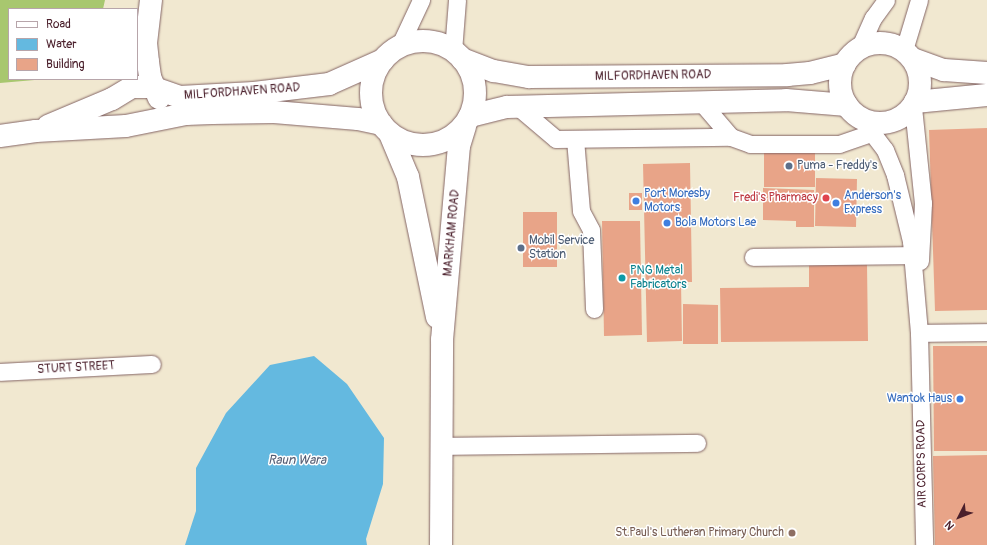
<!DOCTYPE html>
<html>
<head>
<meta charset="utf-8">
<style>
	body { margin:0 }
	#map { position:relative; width:987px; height:545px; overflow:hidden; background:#f1e8d0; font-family:Pangolin,sans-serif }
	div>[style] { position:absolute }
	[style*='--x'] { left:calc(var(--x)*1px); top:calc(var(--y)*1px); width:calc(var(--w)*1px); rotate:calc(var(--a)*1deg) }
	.green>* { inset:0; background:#a8c76f }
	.water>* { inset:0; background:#64b9e0 }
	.building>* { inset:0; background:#e8a488 }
	.roads { filter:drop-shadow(0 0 1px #846565) drop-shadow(0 0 1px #846565) }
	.minor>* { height:17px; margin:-8.5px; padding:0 8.5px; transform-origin:8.5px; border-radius:8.5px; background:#fff }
	.major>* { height:22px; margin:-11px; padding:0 11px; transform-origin:11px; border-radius:11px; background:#fff }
	.major>.ring { margin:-11px; padding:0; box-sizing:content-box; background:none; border:22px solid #fff; border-radius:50% }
	.dots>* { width:11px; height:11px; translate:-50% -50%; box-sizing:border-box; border:2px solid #fff; border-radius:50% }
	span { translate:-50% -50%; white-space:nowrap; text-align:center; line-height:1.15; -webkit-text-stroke:3px #fff; paint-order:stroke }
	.street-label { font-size:12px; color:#4a1f2b }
	.service-label { font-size:12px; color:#4e5e75 }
	.left { translate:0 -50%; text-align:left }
	.shop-label { font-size:12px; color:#366cbe }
	.right { translate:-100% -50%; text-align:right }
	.health-label { font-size:12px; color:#be3a42 }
	.culture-label { font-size:12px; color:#0d838f }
	.education-label { font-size:12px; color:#785e54 }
	.water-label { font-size:13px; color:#545d73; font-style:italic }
	.legend { position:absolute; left:8px; top:8px; width:130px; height:72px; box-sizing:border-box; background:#fff; border:1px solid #b7a5aa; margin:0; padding:5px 7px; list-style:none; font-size:12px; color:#4a1f2b }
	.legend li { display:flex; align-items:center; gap:8px; height:20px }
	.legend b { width:20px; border:1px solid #b7a5aa }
	.north { position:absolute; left:939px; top:497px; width:40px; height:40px; -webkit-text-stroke:3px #fff; paint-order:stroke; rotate:228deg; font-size:11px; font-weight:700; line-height:16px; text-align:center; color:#4a1f2b }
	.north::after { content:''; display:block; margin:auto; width:14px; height:18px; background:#4a1f2b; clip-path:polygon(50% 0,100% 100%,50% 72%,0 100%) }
</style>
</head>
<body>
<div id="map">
	<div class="green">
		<i style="clip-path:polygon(0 0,105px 0,103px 9px,9px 9px,9px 79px,46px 79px,0 83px)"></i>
	</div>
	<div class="water">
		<i style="clip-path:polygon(314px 356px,347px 384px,384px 438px,383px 484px,366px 539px,367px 545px,185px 545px,196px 511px,196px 468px,226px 413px,270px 365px)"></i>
	</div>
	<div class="building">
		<i style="clip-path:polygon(987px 128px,987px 310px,935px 311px,929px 130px)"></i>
		<i style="clip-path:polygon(764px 146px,815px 146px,815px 187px,764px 187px)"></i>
		<i style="clip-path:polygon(690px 163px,692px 282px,681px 282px,682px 341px,647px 342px,643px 164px)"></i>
		<i style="clip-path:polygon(816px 178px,857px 179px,856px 227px,815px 226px)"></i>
		<i style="clip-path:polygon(763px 188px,814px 190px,814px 227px,796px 227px,796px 221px,763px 220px)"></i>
		<i style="clip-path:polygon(629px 193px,642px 193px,642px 210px,629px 210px)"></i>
		<i style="clip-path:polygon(523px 212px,557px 212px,557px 267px,523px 267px)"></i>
		<i style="clip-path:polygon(602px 221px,640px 221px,642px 335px,604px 336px)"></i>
		<i style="clip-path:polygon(867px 264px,868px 341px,721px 342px,720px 288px,809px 287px,809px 265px)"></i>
		<i style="clip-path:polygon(683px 304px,718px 305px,718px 344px,683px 344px)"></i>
		<i style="clip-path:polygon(933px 346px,987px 346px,987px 451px,934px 451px)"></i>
		<i style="clip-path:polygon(987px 455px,987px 545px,935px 545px,933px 456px)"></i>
	</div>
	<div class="roads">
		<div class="minor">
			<i style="--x:399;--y:47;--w:52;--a:-64.9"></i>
			<i style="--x:859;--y:49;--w:34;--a:-66"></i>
			<i style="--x:873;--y:18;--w:22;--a:-54"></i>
			<i style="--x:904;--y:50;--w:52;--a:-73.3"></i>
			<i style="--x:453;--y:51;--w:51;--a:-85.5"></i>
			<i style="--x:701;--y:102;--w:46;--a:49.4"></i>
			<i style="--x:731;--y:137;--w:20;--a:20"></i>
			<i style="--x:750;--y:144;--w:89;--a:0"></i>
			<i style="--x:839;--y:144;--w:36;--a:-19"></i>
			<i style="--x:517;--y:106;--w:51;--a:40.2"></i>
			<i style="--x:556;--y:139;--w:175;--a:-0.7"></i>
			<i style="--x:913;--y:107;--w:97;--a:84.1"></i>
			<i style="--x:923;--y:203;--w:58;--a:93"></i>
			<i style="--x:860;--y:117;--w:41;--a:52.9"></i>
			<i style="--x:885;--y:150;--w:27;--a:68"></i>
			<i style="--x:895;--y:175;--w:68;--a:76.4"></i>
			<i style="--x:911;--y:241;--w:92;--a:85"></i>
			<i style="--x:919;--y:333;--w:212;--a:88.6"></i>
			<i style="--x:575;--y:139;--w:72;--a:85.2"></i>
			<i style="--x:581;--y:211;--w:21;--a:62"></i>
			<i style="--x:591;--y:230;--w:79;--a:87.8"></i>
			<i style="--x:753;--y:257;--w:160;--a:-0.7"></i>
			<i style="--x:919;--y:333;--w:68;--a:-0.8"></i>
			<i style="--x:0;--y:372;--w:152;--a:-3"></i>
			<i style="--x:442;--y:446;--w:255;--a:-0.7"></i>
		</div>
		<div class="major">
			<i style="--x:151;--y:0;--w:43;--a:96.6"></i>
			<i style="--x:146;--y:43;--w:19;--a:84"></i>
			<i style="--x:148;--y:62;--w:15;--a:82"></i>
			<i style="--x:150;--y:77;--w:23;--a:67"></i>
			<i class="ring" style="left:371px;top:41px;width:82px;height:82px"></i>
			<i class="ring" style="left:840px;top:43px;width:58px;height:58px"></i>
			<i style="--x:462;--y:59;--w:34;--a:21"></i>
			<i style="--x:494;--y:71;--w:36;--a:10"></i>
			<i style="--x:529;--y:77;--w:258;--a:-0.4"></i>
			<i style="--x:787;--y:75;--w:23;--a:-5"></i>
			<i style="--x:810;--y:73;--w:36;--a:-14"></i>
			<i style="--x:913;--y:59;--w:33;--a:20"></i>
			<i style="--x:944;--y:70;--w:43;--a:4"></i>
			<i style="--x:915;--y:102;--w:72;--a:-5.6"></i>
			<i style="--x:470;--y:116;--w:38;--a:-14"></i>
			<i style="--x:507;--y:107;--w:279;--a:-1.4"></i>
			<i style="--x:786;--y:100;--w:61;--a:4.7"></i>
			<i style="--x:48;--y:126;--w:69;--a:-22.9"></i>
			<i style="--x:112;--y:99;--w:23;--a:-31"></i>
			<i style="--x:132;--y:87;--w:19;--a:0"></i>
			<i style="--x:151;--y:87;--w:31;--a:19"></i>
			<i style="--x:180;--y:97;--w:74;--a:-3.1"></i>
			<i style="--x:254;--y:93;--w:76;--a:-6.8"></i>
			<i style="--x:329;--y:84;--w:59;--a:-24"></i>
			<i style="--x:390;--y:134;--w:47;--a:67.3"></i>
			<i style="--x:408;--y:177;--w:143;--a:78.3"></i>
			<i style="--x:0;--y:136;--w:36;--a:-8"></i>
			<i style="--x:36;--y:131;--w:90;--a:-3.2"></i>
			<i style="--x:126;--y:126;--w:61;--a:-11.3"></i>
			<i style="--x:186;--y:114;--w:26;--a:-2"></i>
			<i style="--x:212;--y:113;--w:62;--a:-0.9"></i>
			<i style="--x:274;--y:112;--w:84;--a:4.8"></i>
			<i style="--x:358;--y:119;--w:24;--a:12"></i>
			<i style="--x:441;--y:545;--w:205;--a:-89.7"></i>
			<i style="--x:442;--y:340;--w:195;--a:-85"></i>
			<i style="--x:459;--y:146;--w:21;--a:-73"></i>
		</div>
	</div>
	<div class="dots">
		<i style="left:789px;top:166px;background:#5c6f8a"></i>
		<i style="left:826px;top:198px;background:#e0444e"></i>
		<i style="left:636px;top:201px;background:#3f7fe0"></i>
		<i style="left:836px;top:203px;background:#3f7fe0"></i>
		<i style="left:667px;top:223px;background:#3f7fe0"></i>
		<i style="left:521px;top:248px;background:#5c6f8a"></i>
		<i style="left:622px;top:278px;background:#0f9aa8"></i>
		<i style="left:960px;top:399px;background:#3f7fe0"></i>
		<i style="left:792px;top:533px;background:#8d6e63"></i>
	</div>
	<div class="street-label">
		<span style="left:653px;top:76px;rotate:-1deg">MILFORDHAVEN ROAD</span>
		<span style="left:242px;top:92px;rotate:-4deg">MILFORDHAVEN ROAD</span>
		<span style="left:452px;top:233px;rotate:-85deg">MARKHAM ROAD</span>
		<span style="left:76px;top:368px;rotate:-3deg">STURT STREET</span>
		<span style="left:922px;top:464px;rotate:-91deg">AIR CORPS ROAD</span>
	</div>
	<div class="service-label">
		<span class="left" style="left:797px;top:166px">Puma - Freddy's</span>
		<span class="left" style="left:529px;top:248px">Mobil Service<br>Station</span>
	</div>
	<div class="shop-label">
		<span class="left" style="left:644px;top:201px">Port Moresby<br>Motors</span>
		<span class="left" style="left:844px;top:203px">Anderson's<br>Express</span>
		<span class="left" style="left:675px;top:223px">Bola Motors Lae</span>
		<span class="right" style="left:952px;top:399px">Wantok Haus</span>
	</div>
	<div class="health-label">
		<span class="right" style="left:818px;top:198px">Fredi's Pharmacy</span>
	</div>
	<div class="culture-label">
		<span class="left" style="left:630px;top:278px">PNG Metal<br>Fabricators</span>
	</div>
	<div class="education-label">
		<span class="right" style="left:784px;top:533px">St.Paul's Lutheran Primary Church</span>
	</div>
	<div class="water-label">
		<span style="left:297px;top:460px">Raun Wara</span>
	</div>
	<ul class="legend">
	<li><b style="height:5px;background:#fff"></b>Road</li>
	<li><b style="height:11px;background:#64b9e0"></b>Water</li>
	<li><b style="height:11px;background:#e8a488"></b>Building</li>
	</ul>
	<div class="north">N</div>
</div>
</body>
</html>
